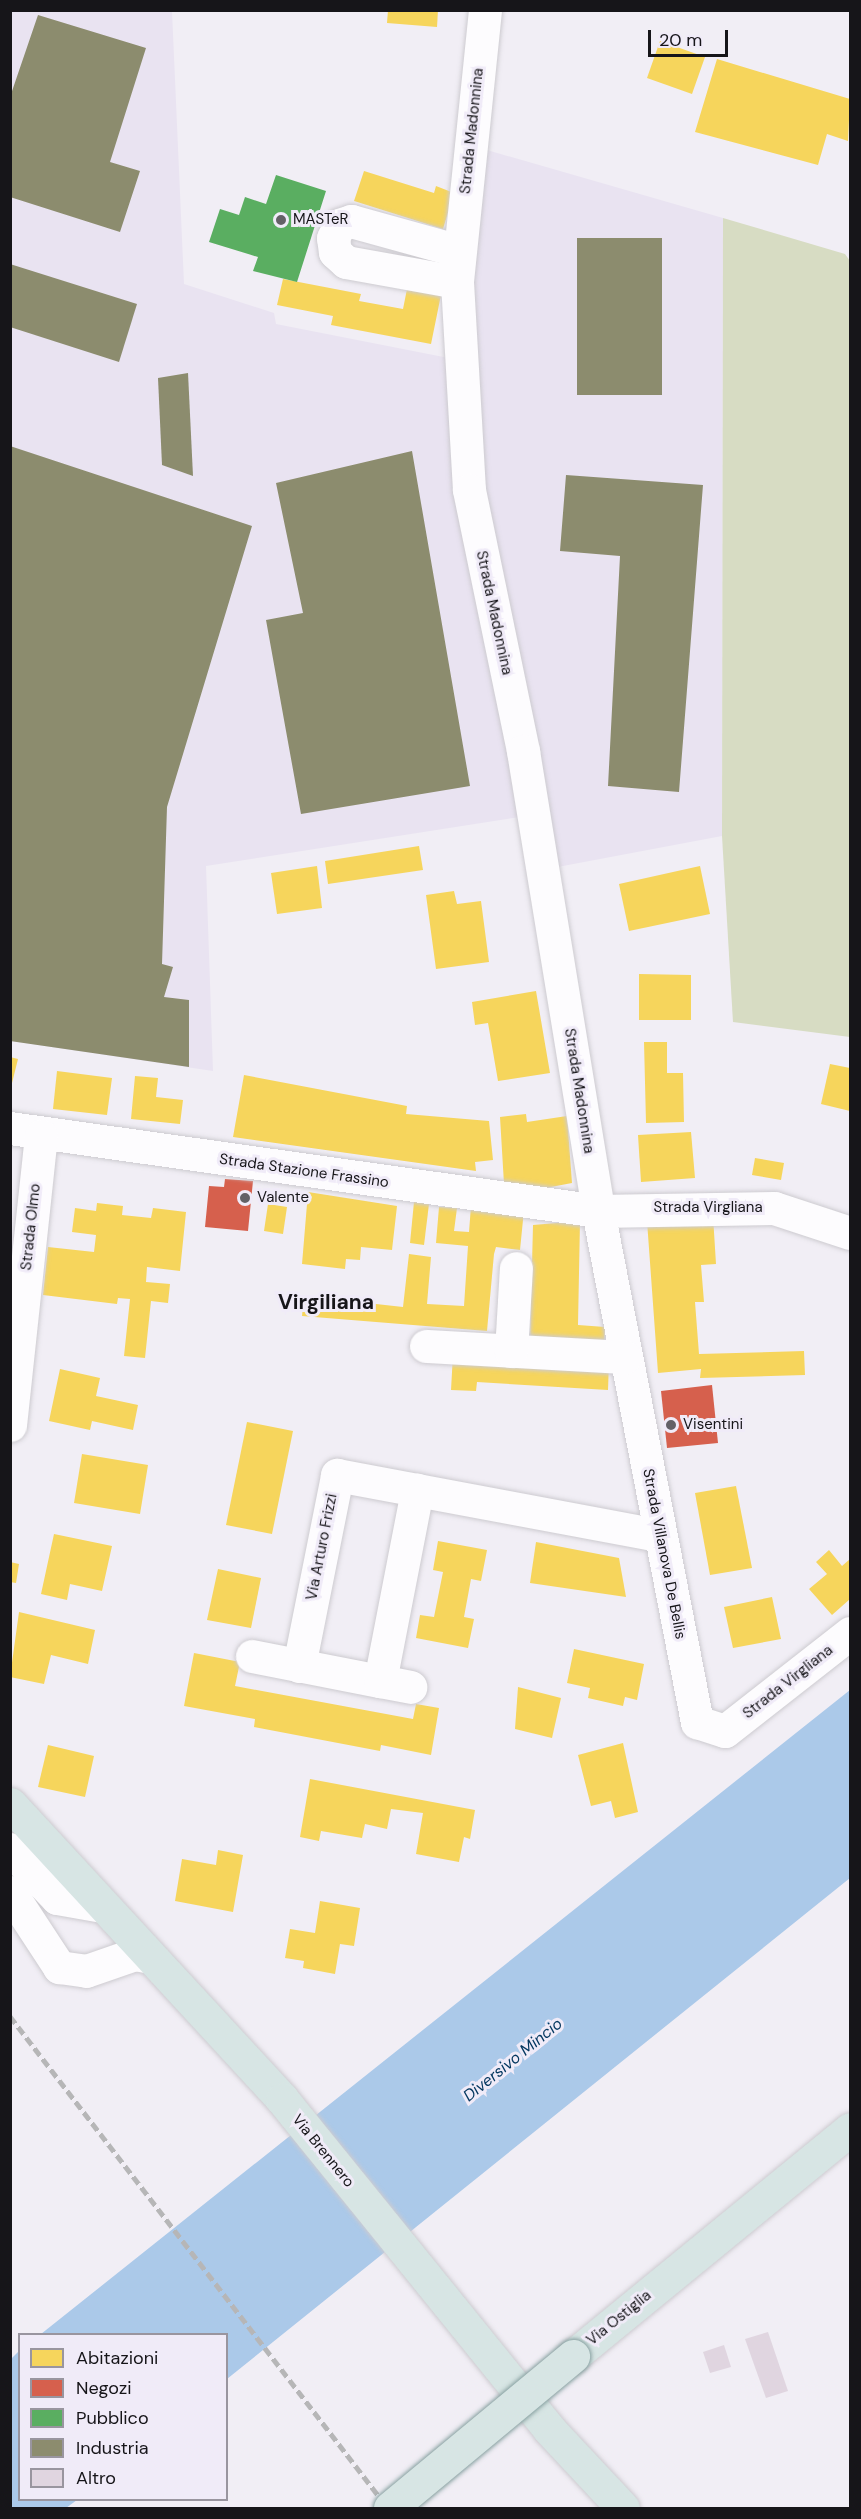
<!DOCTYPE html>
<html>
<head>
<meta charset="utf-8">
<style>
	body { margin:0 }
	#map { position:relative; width:861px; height:2519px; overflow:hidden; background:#f1eef5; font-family:"DM Sans",sans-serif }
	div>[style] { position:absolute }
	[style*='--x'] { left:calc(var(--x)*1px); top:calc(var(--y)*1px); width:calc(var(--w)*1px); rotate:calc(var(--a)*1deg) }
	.built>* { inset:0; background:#e9e3f1 }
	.green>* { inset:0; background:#d7dcc3 }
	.water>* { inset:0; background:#abc9e9 }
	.homes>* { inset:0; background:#f6d55c }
	.shops>* { inset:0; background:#d6604d }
	.public>* { inset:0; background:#5aae61 }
	.industry>* { inset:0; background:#8c8c6e }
	.building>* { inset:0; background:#e0d5e0 }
	.roads { filter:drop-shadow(0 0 2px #cdcbd0) drop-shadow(0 0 2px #cdcbd0) }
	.minor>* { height:33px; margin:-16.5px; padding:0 16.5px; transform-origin:16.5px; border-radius:16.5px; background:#fdfcfe }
	.major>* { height:33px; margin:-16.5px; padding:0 16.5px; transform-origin:16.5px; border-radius:16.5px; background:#d7e5e4 }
	.rail>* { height:4.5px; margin-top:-2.25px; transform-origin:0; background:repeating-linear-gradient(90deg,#b6b6b7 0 9px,transparent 0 13.5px) }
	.bridges { filter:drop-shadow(0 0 2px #88a1a1) drop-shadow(0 0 2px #88a1a1) }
	.major-bridge>* { height:33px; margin:-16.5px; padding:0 16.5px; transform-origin:16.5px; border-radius:16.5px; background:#d7e5e4 }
	.dots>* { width:16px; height:16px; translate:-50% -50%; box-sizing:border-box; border:3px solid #f0ebf8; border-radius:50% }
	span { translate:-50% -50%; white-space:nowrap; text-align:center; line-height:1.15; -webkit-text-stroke:6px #f0ebf8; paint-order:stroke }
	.street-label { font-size:15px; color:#161519 }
	.poi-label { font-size:15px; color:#161519 }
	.left { translate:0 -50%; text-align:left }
	.water-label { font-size:16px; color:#053860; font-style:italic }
	.district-label { font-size:21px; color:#161519; font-weight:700 }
	.frame { position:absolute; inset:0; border:12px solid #161519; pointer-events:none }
	.legend { position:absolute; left:18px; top:2333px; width:210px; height:168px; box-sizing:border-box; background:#f0ebf8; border:2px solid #99959f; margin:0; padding:8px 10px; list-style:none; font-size:18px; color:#161519 }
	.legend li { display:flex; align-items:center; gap:12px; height:30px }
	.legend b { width:30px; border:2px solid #99959f }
	.scale { position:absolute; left:648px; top:30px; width:80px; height:27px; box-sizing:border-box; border:3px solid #161519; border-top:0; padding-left:8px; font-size:18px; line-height:21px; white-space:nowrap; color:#161519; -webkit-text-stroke:4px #f0ebf8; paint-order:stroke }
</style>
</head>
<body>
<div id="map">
	<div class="built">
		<i style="clip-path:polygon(11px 11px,172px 11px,184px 284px,274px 313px,276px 324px,469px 362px,480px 148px,723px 218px,722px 836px,531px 872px,520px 817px,206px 866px,213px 1071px,11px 1041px)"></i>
	</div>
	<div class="green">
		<i style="clip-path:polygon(723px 218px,845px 254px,850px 261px,850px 1037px,733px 1022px,722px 836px)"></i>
	</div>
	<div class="water">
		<i style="clip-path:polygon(850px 1690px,850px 1878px,227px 2379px,226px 2334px,41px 2334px)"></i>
		<i style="clip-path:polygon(19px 2351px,20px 2500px,77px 2500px,66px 2508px,11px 2508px,11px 2359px)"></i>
	</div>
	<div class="homes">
		<i style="clip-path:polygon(388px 10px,438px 10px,437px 27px,387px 23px)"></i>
		<i style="clip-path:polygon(660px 41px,705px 57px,692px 94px,647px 78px)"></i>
		<i style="clip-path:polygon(717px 59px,850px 99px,848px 141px,827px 134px,818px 165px,695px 132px)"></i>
		<i style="clip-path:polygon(364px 171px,434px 193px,436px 186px,454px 193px,443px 229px,354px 201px)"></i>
		<i style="clip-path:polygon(283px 279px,361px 294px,359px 301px,403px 309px,407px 289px,441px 295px,431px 344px,331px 325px,333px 316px,277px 305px)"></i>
		<i style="clip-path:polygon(419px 846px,423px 870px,328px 884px,325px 861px)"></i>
		<i style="clip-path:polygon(317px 866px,322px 908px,277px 914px,271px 873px)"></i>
		<i style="clip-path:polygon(700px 866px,710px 914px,629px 931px,619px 884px)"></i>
		<i style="clip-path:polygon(454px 891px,457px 904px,481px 901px,489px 962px,436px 969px,426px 895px)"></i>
		<i style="clip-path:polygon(639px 974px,691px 975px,691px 1020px,639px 1020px)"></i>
		<i style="clip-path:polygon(536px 991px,550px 1073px,498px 1081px,488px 1023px,475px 1025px,472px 1002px)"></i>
		<i style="clip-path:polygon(644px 1042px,667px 1042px,667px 1073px,683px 1073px,684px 1122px,646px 1123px)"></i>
		<i style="clip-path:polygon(10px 1057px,18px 1059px,11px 1087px,10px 1087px)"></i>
		<i style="clip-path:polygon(830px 1064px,850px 1068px,850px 1111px,821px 1104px)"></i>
		<i style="clip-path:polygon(57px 1071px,112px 1078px,107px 1115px,53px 1109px)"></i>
		<i style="clip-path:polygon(244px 1075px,407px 1106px,406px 1114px,489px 1121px,493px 1160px,475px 1162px,476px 1171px,233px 1137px)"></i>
		<i style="clip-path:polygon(135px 1076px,158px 1078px,156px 1097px,183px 1100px,180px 1124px,131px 1119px)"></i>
		<i style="clip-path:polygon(526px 1114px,527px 1122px,567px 1116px,572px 1183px,535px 1190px,504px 1184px,500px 1117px)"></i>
		<i style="clip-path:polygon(691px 1132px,695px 1178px,641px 1182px,638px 1135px)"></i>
		<i style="clip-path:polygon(755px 1158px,784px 1163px,781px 1180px,752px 1175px)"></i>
		<i style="clip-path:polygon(308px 1192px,397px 1206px,392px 1250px,361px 1247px,360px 1260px,346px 1259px,345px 1269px,302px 1264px)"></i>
		<i style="clip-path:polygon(414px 1202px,429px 1204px,424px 1245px,410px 1243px)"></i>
		<i style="clip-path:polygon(97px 1203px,123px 1206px,122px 1215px,151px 1218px,153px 1208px,186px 1212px,180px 1271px,147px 1267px,146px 1282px,170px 1284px,168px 1303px,151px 1301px,145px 1358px,124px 1356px,130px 1299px,118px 1298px,117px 1304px,43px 1295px,48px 1247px,94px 1252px,96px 1235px,72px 1232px,75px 1208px,96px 1211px)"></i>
		<i style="clip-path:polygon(268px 1204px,287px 1207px,283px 1234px,264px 1231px)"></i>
		<i style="clip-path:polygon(471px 1206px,524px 1210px,520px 1250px,496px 1247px,494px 1254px,487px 1331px,302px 1316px,304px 1296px,403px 1307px,409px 1254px,431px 1257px,427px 1304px,464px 1306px,468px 1246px,436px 1243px,439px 1207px,457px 1208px,454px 1231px,469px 1232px)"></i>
		<i style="clip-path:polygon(713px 1216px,716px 1264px,701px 1265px,704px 1302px,695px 1302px,699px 1354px,804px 1351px,805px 1375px,700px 1378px,701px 1369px,658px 1373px,647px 1221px)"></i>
		<i style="clip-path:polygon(580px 1221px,578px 1325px,605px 1327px,604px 1349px,530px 1343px,533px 1225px)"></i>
		<i style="clip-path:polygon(453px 1354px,609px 1363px,608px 1390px,477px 1382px,476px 1391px,451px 1390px)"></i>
		<i style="clip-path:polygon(60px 1369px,100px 1378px,96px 1396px,138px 1405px,133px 1430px,92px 1421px,90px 1430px,49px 1421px)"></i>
		<i style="clip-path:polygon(247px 1422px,293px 1431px,272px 1534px,226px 1525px)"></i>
		<i style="clip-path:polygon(82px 1454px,148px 1465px,140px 1514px,74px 1503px)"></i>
		<i style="clip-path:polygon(736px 1486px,752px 1568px,710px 1575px,695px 1493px)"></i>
		<i style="clip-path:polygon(54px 1534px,112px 1546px,102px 1591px,70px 1584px,67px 1600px,41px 1594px)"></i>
		<i style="clip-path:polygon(438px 1541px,487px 1550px,481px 1581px,471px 1579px,464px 1617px,474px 1619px,468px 1648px,416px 1638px,420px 1615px,434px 1617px,443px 1572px,433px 1570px)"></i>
		<i style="clip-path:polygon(536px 1542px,619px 1558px,626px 1597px,530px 1583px)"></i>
		<i style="clip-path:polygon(829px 1550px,842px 1566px,850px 1559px,850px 1599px,832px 1615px,809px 1589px,827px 1574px,816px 1562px)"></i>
		<i style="clip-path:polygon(10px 1562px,19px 1564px,16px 1583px,10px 1582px)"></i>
		<i style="clip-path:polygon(218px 1569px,261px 1578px,251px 1628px,207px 1620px)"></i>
		<i style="clip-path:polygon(772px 1597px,781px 1639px,733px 1648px,724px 1607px)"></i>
		<i style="clip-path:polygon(19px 1612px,95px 1630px,88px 1664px,51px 1655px,44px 1684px,10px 1677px)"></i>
		<i style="clip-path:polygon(574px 1649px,644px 1664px,637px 1700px,625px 1697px,623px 1706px,588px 1698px,590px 1688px,567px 1683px)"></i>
		<i style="clip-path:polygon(194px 1653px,240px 1662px,235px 1686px,413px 1719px,416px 1704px,439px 1708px,431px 1755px,381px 1745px,380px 1751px,254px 1727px,255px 1719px,184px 1706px)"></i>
		<i style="clip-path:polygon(518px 1687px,561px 1698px,552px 1738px,515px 1729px)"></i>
		<i style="clip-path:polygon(623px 1743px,638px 1812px,615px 1818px,611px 1801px,591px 1806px,578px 1755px)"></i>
		<i style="clip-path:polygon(48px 1745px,94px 1756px,85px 1797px,38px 1787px)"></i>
		<i style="clip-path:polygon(310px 1779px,475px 1810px,470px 1839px,464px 1837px,459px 1862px,416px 1854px,423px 1813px,391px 1809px,387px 1829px,365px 1824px,362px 1838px,321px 1831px,319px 1841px,300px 1837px)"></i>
		<i style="clip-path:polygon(218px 1850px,243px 1855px,233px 1912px,175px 1901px,182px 1859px,216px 1865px)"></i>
		<i style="clip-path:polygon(320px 1901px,360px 1908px,354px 1946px,340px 1944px,335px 1974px,303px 1968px,304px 1961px,285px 1958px,290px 1929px,315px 1933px)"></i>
	</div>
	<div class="shops">
		<i style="clip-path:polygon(225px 1179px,253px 1181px,248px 1231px,205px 1227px,209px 1186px,224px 1187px)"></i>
		<i style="clip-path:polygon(712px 1385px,718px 1443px,667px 1448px,661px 1391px)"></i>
	</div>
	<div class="public">
		<i style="clip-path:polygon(276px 175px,326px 191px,297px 282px,253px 271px,258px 257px,209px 242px,220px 209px,239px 215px,245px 197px,266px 204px)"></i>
	</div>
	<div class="industry">
		<i style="clip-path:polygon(38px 15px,146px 48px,110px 162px,140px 171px,120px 232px,10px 197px,10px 97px)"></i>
		<i style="clip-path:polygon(577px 238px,662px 238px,662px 395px,577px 395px)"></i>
		<i style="clip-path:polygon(10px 264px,137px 304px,119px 362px,10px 327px)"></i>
		<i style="clip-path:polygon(188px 373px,193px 476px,162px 465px,158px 378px)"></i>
		<i style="clip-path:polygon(10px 446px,252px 526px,167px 807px,162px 964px,173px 967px,164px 997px,189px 1000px,189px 1067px,10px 1041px)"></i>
		<i style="clip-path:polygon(412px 451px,470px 786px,301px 814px,266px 620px,303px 613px,276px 483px)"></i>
		<i style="clip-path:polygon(566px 475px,703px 485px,679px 792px,608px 786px,620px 556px,560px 551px)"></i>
	</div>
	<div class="building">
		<i style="clip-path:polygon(768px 2332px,788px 2391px,766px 2398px,745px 2339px)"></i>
		<i style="clip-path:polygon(724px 2345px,731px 2367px,710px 2373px,703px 2352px)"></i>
	</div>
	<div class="roads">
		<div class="minor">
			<i style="--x:485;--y:10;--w:273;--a:95.9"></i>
			<i style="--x:457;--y:282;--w:208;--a:86.7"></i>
			<i style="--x:469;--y:490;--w:267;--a:78.3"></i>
			<i style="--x:523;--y:751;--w:466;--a:80.7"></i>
			<i style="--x:598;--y:1211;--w:521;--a:79.04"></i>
			<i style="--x:697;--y:1722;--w:29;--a:18"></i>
			<i style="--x:725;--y:1731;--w:159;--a:-38.1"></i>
			<i style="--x:457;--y:282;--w:113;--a:-169.8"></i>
			<i style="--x:346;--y:262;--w:15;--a:-138"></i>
			<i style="--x:335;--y:252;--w:14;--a:-98"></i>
			<i style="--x:333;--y:238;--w:14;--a:-65"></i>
			<i style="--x:339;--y:225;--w:13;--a:-18"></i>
			<i style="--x:351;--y:221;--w:112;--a:15.5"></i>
			<i style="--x:10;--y:1128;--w:594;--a:8.03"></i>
			<i style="--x:598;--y:1211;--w:176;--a:-1"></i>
			<i style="--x:774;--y:1208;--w:80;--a:18.2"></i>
			<i style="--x:426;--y:1346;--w:199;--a:3.2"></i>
			<i style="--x:511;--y:1351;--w:83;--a:-86.6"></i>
			<i style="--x:10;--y:1425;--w:291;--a:-83.9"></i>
			<i style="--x:252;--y:1656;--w:130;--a:11.1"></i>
			<i style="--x:380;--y:1681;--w:195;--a:-79"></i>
			<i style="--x:299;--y:1666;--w:195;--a:-78.7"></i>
			<i style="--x:337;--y:1475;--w:328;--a:10.6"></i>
			<i style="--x:380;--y:1681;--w:31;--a:11"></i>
			<i style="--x:10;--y:1849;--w:68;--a:46.2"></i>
			<i style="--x:57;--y:1898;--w:46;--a:10.1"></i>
			<i style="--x:10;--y:1892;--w:90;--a:56.8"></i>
			<i style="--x:59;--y:1967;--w:27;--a:8"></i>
			<i style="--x:86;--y:1971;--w:52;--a:-19.1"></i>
			<i style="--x:135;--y:1954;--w:15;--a:11"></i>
		</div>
		<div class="major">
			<i style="--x:10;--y:1804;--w:401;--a:47.3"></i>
			<i style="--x:282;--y:2099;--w:424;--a:51"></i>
			<i style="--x:549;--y:2429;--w:108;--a:46.9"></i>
			<i style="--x:573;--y:2356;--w:358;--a:-39.3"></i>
		</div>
	</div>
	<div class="rail">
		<i style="--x:10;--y:2016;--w:620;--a:52.47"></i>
	</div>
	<div class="bridges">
		<div class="major-bridge">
			<i style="--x:390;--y:2508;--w:238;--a:-39.7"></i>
		</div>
	</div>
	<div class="dots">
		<i style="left:281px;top:220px;background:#636166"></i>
		<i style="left:245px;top:1198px;background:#636166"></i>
		<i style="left:671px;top:1425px;background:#636166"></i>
	</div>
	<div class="street-label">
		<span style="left:472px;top:131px;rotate:-84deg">Strada Madonnina</span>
		<span style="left:494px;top:613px;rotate:78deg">Strada Madonnina</span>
		<span style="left:579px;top:1091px;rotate:81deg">Strada Madonnina</span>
		<span style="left:304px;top:1171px;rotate:8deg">Strada Stazione Frassino</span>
		<span style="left:708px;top:1208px">Strada Virgliana</span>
		<span style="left:31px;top:1227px;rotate:-84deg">Strada Olmo</span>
		<span style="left:322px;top:1547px;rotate:-79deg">Via Arturo Frizzi</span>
		<span style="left:664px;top:1554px;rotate:79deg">Strada Villanova De Bellis</span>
		<span style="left:788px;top:1682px;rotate:-38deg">Strada Virgliana</span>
		<span style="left:323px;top:2151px;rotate:51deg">Via Brennero</span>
		<span style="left:619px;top:2318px;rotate:-39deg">Via Ostiglia</span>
	</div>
	<div class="poi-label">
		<span class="left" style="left:293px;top:220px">MASTeR</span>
		<span class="left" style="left:257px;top:1198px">Valente</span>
		<span class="left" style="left:683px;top:1425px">Visentini</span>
	</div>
	<div class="water-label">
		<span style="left:513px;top:2060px;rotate:-39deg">Diversivo Mincio</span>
	</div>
	<div class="district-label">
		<span style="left:326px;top:1302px">Virgiliana</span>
	</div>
	<div class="frame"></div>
	<ul class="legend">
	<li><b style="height:16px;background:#f6d55c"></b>Abitazioni</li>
	<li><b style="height:16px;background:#d6604d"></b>Negozi</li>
	<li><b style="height:16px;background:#5aae61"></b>Pubblico</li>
	<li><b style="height:16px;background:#8c8c6e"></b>Industria</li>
	<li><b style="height:16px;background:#e0d5e0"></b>Altro</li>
	</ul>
	<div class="scale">20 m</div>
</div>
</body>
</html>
